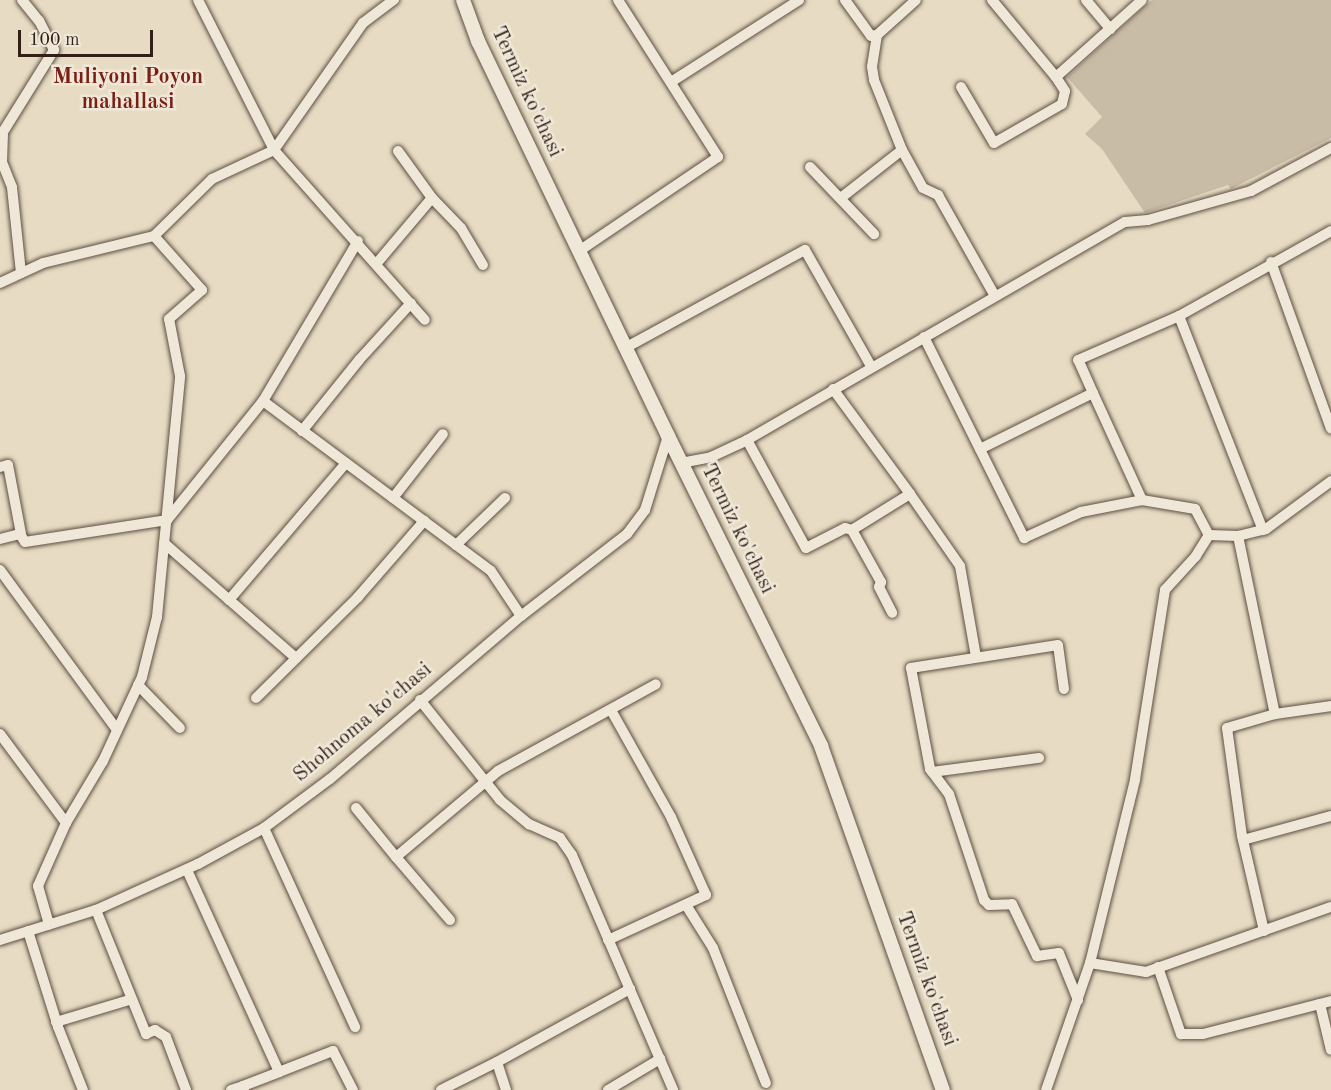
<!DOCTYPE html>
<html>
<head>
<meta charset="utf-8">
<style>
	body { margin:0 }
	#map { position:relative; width:1331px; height:1090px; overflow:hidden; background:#e7dcc3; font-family:"Old Standard TT",serif }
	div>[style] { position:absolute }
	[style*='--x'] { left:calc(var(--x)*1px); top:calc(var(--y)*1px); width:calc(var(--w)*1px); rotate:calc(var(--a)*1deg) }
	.green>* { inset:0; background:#c8bca6 }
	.roads { filter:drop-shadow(0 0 2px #5f4e43) drop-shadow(0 0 2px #5f4e43) }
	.street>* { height:10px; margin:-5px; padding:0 5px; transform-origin:5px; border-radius:5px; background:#efe8d8 }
	.secondary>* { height:14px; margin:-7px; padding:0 7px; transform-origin:7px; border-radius:7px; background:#efe8d8 }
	span { translate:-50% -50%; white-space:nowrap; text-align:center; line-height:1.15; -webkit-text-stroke:5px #efe8d8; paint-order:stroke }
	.street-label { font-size:21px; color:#321f18 }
	.neighbourhood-label { font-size:22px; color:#7a1f14; font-weight:700 }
	.scale { position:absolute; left:18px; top:30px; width:135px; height:27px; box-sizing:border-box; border:3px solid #321f18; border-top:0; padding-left:8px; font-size:18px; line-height:21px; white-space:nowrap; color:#321f18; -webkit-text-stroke:4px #efe8d8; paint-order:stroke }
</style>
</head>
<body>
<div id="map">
	<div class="green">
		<i style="clip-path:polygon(1152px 0,1331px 0,1331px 138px,1231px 189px,1228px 185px,1145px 213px,1102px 149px,1085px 134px,1102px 117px,1067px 77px)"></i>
	</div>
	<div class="roads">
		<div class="street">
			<i style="--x:198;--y:0;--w:168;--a:63.1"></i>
			<i style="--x:274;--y:150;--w:227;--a:48.4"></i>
			<i style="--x:845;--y:0;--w:44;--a:54.2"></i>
			<i style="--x:871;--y:36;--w:6;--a:-9"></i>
			<i style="--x:877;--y:35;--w:52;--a:-41.9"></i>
			<i style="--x:992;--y:0;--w:100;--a:50.3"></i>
			<i style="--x:1086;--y:0;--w:38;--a:50"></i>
			<i style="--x:877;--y:35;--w:32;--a:99"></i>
			<i style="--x:872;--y:67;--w:13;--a:81"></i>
			<i style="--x:874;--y:80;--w:75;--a:68.2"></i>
			<i style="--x:671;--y:82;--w:152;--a:-32.6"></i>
			<i style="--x:961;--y:87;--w:65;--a:59.5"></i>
			<i style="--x:994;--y:143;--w:78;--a:-29.8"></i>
			<i style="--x:1062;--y:104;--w:13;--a:-77"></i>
			<i style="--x:1065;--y:91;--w:17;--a:-123"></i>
			<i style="--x:1056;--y:77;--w:115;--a:-41.8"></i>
			<i style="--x:810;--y:167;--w:93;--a:46.3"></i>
			<i style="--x:842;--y:197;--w:76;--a:-38.1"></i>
			<i style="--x:902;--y:150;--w:43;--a:61.1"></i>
			<i style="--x:923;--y:188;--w:17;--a:25"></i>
			<i style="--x:938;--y:195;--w:116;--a:60.6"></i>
			<i style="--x:432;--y:198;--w:42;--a:46"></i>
			<i style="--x:461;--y:228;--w:43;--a:59.3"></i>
			<i style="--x:579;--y:251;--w:168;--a:-34.1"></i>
			<i style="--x:718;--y:157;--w:186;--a:-122.5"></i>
			<i style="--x:1271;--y:262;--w:177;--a:70.2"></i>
			<i style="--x:377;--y:263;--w:85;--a:-49.8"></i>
			<i style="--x:432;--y:198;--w:58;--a:-125.9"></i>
			<i style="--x:21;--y:273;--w:86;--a:-96"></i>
			<i style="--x:12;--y:187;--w:27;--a:-112"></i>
			<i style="--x:2;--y:162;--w:30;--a:-88"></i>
			<i style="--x:3;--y:132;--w:97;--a:-58.1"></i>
			<i style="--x:54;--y:50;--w:33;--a:-117"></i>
			<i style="--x:39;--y:21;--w:27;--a:-129"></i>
			<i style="--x:0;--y:283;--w:47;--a:-24.9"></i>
			<i style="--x:43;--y:263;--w:114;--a:-13.7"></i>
			<i style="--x:154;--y:236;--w:81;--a:-44.5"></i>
			<i style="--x:212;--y:179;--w:68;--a:-25.1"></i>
			<i style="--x:274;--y:150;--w:155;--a:-55"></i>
			<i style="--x:363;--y:23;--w:39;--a:-37"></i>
			<i style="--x:1179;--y:316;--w:230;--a:68.6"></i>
			<i style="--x:924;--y:337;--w:225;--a:63.5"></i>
			<i style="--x:1024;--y:538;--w:63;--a:-24.5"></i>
			<i style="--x:1081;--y:512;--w:62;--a:-11.1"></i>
			<i style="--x:1142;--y:500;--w:54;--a:9.6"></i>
			<i style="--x:1195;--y:509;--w:30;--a:62"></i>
			<i style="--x:1209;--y:535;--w:25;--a:122"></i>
			<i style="--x:1196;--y:556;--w:46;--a:132.4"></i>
			<i style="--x:1165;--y:590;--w:192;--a:99"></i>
			<i style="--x:1135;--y:780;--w:188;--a:103.8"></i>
			<i style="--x:1090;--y:963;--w:134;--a:109.1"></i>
			<i style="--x:625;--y:348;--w:205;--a:-28.6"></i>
			<i style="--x:805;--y:250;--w:133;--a:60.4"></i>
			<i style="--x:833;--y:389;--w:130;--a:53.7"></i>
			<i style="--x:910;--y:494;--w:68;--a:148.2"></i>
			<i style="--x:852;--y:530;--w:60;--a:60.9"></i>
			<i style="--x:881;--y:582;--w:5;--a:112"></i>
			<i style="--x:879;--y:587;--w:29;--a:63"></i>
			<i style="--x:1093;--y:393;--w:118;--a:65.4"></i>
			<i style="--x:263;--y:401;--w:284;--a:36.7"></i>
			<i style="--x:491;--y:571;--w:54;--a:56.3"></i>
			<i style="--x:302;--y:431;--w:91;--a:-51.2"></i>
			<i style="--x:359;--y:360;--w:77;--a:-47.6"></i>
			<i style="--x:747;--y:440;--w:123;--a:61.4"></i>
			<i style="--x:806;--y:548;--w:44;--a:-27.1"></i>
			<i style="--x:845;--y:528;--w:7;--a:16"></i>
			<i style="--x:980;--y:449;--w:126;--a:-26.4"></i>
			<i style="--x:1093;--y:393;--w:36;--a:-114"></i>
			<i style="--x:1078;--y:360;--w:110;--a:-23.5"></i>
			<i style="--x:1179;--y:316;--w:174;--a:-29.2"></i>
			<i style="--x:681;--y:463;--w:31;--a:-11"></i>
			<i style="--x:711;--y:457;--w:40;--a:-25"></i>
			<i style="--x:747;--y:440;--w:436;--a:-30"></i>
			<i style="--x:1125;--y:222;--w:23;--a:-5"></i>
			<i style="--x:1148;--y:220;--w:107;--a:-15.7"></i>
			<i style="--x:1251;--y:191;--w:91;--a:-28.3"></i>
			<i style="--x:0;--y:467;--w:8;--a:-14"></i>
			<i style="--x:8;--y:465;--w:70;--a:79.3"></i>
			<i style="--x:910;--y:494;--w:88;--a:55.2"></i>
			<i style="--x:960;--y:566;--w:92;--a:80"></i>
			<i style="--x:393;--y:498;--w:81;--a:-52"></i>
			<i style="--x:1209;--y:535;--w:29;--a:2"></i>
			<i style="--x:1238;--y:536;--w:29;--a:-14"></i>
			<i style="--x:1266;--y:529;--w:81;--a:-36.4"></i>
			<i style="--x:1238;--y:536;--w:182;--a:78.3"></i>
			<i style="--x:0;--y:539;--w:21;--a:-14"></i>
			<i style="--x:20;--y:534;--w:9;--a:58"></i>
			<i style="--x:25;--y:542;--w:144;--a:-8.8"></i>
			<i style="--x:167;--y:520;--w:153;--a:-51.1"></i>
			<i style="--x:263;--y:401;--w:186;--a:-59.3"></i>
			<i style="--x:164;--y:543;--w:175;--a:41.1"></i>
			<i style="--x:456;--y:545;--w:68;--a:-43.8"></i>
			<i style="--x:0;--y:570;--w:198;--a:53.8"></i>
			<i style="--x:229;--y:600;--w:180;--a:-49.5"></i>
			<i style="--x:138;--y:685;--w:60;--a:45.7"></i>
			<i style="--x:1064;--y:689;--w:44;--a:-97.8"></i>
			<i style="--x:1058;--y:645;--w:149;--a:171.1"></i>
			<i style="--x:911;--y:668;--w:103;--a:79.3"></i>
			<i style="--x:930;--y:769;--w:31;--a:53"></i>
			<i style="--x:949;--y:794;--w:112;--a:71.7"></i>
			<i style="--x:984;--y:900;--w:7;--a:45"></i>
			<i style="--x:989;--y:905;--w:23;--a:-2"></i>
			<i style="--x:1012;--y:904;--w:58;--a:64.3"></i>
			<i style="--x:1037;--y:956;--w:22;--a:-8"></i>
			<i style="--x:1059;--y:953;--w:51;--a:68"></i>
			<i style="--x:256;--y:698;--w:144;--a:-44.7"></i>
			<i style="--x:358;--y:597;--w:101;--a:-49"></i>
			<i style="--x:420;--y:700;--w:128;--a:51.3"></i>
			<i style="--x:500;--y:800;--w:38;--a:40"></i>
			<i style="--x:529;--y:824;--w:34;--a:24"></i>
			<i style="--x:560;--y:838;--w:21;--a:55"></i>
			<i style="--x:572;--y:855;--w:256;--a:66.7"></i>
			<i style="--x:0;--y:734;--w:111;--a:53.4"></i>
			<i style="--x:66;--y:823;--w:69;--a:114"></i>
			<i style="--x:38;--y:886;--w:40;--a:74"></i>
			<i style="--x:932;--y:772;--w:108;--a:-7.5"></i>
			<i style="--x:356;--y:808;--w:63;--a:50.8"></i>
			<i style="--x:66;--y:823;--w:72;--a:-59.2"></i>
			<i style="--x:103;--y:761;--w:93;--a:-65.1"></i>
			<i style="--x:142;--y:677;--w:62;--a:-76"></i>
			<i style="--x:157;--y:617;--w:242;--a:-84.5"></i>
			<i style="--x:180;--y:376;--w:58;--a:-100.9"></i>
			<i style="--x:169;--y:319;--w:44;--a:-41.3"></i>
			<i style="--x:202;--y:290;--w:72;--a:-131.6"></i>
			<i style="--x:264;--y:828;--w:219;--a:65.4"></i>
			<i style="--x:1243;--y:840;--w:91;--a:-15.3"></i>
			<i style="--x:187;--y:870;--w:222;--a:65.5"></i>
			<i style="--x:279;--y:1072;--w:58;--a:-21.3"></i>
			<i style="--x:333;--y:1051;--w:44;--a:62.9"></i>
			<i style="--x:686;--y:905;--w:51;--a:57.9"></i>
			<i style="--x:713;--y:948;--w:145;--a:68.6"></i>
			<i style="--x:96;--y:910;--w:134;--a:68"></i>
			<i style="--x:146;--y:1034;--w:10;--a:-24"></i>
			<i style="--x:155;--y:1030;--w:13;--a:32"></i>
			<i style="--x:166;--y:1037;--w:57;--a:69.3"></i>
			<i style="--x:450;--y:920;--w:83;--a:-130.6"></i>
			<i style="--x:396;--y:857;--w:133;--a:-40.1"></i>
			<i style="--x:498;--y:771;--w:180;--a:-28.8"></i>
			<i style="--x:28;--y:931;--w:101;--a:72.6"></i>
			<i style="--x:58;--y:1027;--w:68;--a:68.4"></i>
			<i style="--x:1264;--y:931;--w:98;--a:-103"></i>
			<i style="--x:1242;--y:836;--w:109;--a:-97.9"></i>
			<i style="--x:1227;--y:728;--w:50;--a:-16.3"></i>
			<i style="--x:1275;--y:714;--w:57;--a:-8.1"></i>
			<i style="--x:0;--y:940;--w:101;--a:-17.4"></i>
			<i style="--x:96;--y:910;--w:112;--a:-24.3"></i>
			<i style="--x:198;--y:864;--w:75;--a:-28.6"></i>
			<i style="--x:264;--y:828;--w:82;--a:-36.6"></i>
			<i style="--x:330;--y:779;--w:251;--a:-40.5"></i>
			<i style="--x:521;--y:616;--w:134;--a:-37.7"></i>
			<i style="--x:627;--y:534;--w:30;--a:-53"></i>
			<i style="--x:645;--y:510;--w:77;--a:-72.7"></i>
			<i style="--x:608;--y:940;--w:108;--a:-24.7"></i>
			<i style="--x:706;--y:895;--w:85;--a:-114.2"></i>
			<i style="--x:671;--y:817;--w:123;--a:-119.3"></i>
			<i style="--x:1090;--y:963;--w:57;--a:9.1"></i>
			<i style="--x:1146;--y:972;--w:196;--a:-19.4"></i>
			<i style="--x:1158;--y:967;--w:71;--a:71.1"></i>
			<i style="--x:1181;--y:1034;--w:22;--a:0"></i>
			<i style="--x:1203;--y:1034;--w:121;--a:-14.4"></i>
			<i style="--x:1331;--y:1001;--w:11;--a:165"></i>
			<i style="--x:1320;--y:1004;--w:47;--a:76.6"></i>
			<i style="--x:56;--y:1022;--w:79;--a:-16.8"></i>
			<i style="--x:231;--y:1090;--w:13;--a:-18"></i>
			<i style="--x:244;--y:1090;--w:4;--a:-104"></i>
			<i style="--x:243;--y:1086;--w:39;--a:-21"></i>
			<i style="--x:441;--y:1090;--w:63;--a:-26.6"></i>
			<i style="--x:506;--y:1090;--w:29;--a:-108"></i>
			<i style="--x:497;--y:1062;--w:152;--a:-28.8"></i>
			<i style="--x:608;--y:1090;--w:61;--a:-30.8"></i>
		</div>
		<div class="secondary">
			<i style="--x:463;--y:0;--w:44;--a:69.9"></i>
			<i style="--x:478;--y:41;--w:438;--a:64.3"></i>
			<i style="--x:668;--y:436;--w:346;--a:63.7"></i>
			<i style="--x:821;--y:746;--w:365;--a:70.5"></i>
		</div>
	</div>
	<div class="street-label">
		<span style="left:526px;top:92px;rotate:65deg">Termiz ko'chasi</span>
		<span style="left:737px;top:529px;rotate:64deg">Termiz ko'chasi</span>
		<span style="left:363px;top:723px;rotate:-40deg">Shohnoma ko'chasi</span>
		<span style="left:926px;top:979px;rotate:70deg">Termiz ko'chasi</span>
	</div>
	<div class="neighbourhood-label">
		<span style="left:128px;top:90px">Muliyoni Poyon<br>mahallasi</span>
	</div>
	<div class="scale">100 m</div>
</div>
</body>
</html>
